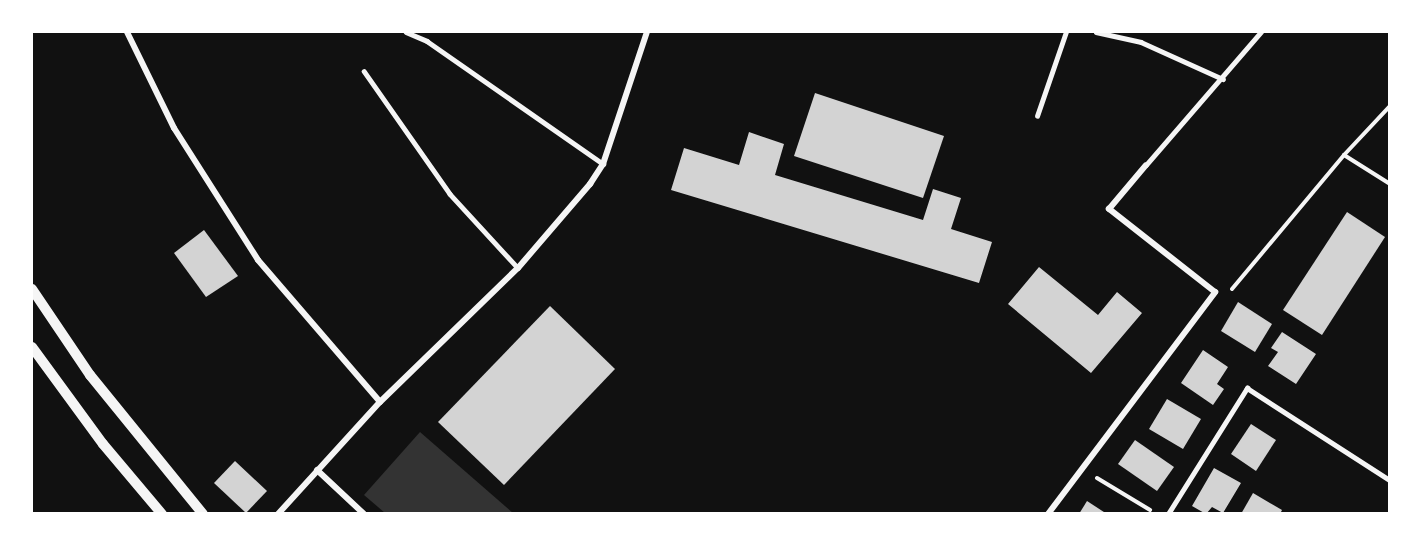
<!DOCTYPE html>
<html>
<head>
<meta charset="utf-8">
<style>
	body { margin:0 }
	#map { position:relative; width:1421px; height:545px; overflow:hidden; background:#111; font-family:"Titillium Web",sans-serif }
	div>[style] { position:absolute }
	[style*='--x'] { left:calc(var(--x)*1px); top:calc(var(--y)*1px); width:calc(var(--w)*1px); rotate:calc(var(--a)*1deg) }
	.water>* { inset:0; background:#333 }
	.building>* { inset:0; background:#d3d3d3 }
	.path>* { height:4px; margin:-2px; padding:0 2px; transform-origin:2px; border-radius:2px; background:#f5f5f5 }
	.service>* { height:4.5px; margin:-2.25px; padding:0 2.25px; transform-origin:2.25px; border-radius:2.25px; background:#f5f5f5 }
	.minor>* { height:6px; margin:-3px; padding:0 3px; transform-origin:3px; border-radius:3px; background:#f5f5f5 }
	.tertiary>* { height:10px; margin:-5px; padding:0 5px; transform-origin:5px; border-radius:5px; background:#f5f5f5 }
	span { translate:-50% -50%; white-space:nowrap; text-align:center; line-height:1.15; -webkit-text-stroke:4.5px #fff; paint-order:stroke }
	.frame { position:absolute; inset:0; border:33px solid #fff; pointer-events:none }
</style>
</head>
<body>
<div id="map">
	<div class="water">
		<i style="clip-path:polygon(420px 432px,513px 513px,385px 513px,364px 495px)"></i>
	</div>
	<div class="building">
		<i style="clip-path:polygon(815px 93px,944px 136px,923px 198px,794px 156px)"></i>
		<i style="clip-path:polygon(749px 132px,784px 144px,775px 175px,923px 220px,933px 189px,961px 198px,951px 229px,992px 242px,979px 283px,671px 190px,684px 148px,739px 165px)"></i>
		<i style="clip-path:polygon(1347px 212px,1385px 237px,1322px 335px,1283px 310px)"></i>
		<i style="clip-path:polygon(204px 230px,238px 276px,206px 297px,174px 253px)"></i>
		<i style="clip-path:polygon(1039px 267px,1098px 315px,1117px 292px,1142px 313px,1091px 373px,1008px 304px)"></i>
		<i style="clip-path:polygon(1238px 302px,1272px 324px,1255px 352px,1221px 331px)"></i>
		<i style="clip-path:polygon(550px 306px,615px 369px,504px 485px,438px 422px)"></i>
		<i style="clip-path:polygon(1282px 332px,1316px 354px,1296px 384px,1268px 366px,1278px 352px,1271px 348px)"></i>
		<i style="clip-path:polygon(1203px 350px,1228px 367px,1217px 384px,1224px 389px,1213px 405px,1181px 383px)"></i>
		<i style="clip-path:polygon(1167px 399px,1201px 419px,1183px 449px,1149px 429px)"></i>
		<i style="clip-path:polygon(1251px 424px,1276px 440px,1256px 471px,1231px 454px)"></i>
		<i style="clip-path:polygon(1135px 440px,1174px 467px,1157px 491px,1118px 464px)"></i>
		<i style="clip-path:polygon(235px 461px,267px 491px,246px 513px,214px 483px)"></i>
		<i style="clip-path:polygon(1214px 468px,1241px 483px,1223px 513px,1212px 507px,1206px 514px,1192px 506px)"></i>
		<i style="clip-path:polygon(1253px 493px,1282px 510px,1280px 514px,1241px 514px)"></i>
		<i style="clip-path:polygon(1087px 501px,1107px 514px,1079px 514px)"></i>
	</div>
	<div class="path">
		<i style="--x:1344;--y:155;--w:54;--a:32.2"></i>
		<i style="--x:1232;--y:289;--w:175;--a:-50.1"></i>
		<i style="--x:1344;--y:155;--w:67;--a:-46.8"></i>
		<i style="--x:1097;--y:478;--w:62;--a:31.1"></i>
	</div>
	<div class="service">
		<i style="--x:406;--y:32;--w:23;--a:23"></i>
		<i style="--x:427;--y:41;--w:215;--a:34.9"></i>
		<i style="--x:1096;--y:32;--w:46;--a:12.5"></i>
		<i style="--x:1141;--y:42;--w:90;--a:24.3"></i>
		<i style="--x:364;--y:71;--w:150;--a:55"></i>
		<i style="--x:450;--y:194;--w:100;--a:47.4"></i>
		<i style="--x:1037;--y:116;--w:89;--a:-71"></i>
		<i style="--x:1146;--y:165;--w:176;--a:-49.2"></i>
		<i style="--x:1168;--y:514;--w:149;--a:-57.9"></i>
		<i style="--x:1247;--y:388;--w:170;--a:32.8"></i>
	</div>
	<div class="minor">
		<i style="--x:127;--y:32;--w:107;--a:63.9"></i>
		<i style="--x:174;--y:128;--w:156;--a:57.5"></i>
		<i style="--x:258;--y:260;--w:187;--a:49.3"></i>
		<i style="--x:317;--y:470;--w:64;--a:43.1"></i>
		<i style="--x:278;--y:514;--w:151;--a:-47.7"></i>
		<i style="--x:380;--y:402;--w:192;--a:-44.2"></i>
		<i style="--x:518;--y:268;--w:111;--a:-49.4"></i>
		<i style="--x:590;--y:184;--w:24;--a:-57"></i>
		<i style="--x:603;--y:164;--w:139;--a:-71.6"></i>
		<i style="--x:1048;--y:514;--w:278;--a:-53"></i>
		<i style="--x:1215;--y:292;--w:135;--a:-141.9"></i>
		<i style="--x:1109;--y:209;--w:57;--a:-49.9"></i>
	</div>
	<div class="tertiary">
		<i style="--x:32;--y:289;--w:104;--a:56"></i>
		<i style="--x:90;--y:375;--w:179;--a:50.9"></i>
		<i style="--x:32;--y:347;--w:120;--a:53.8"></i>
		<i style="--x:103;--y:444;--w:92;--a:49.9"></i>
	</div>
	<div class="frame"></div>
</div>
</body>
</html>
